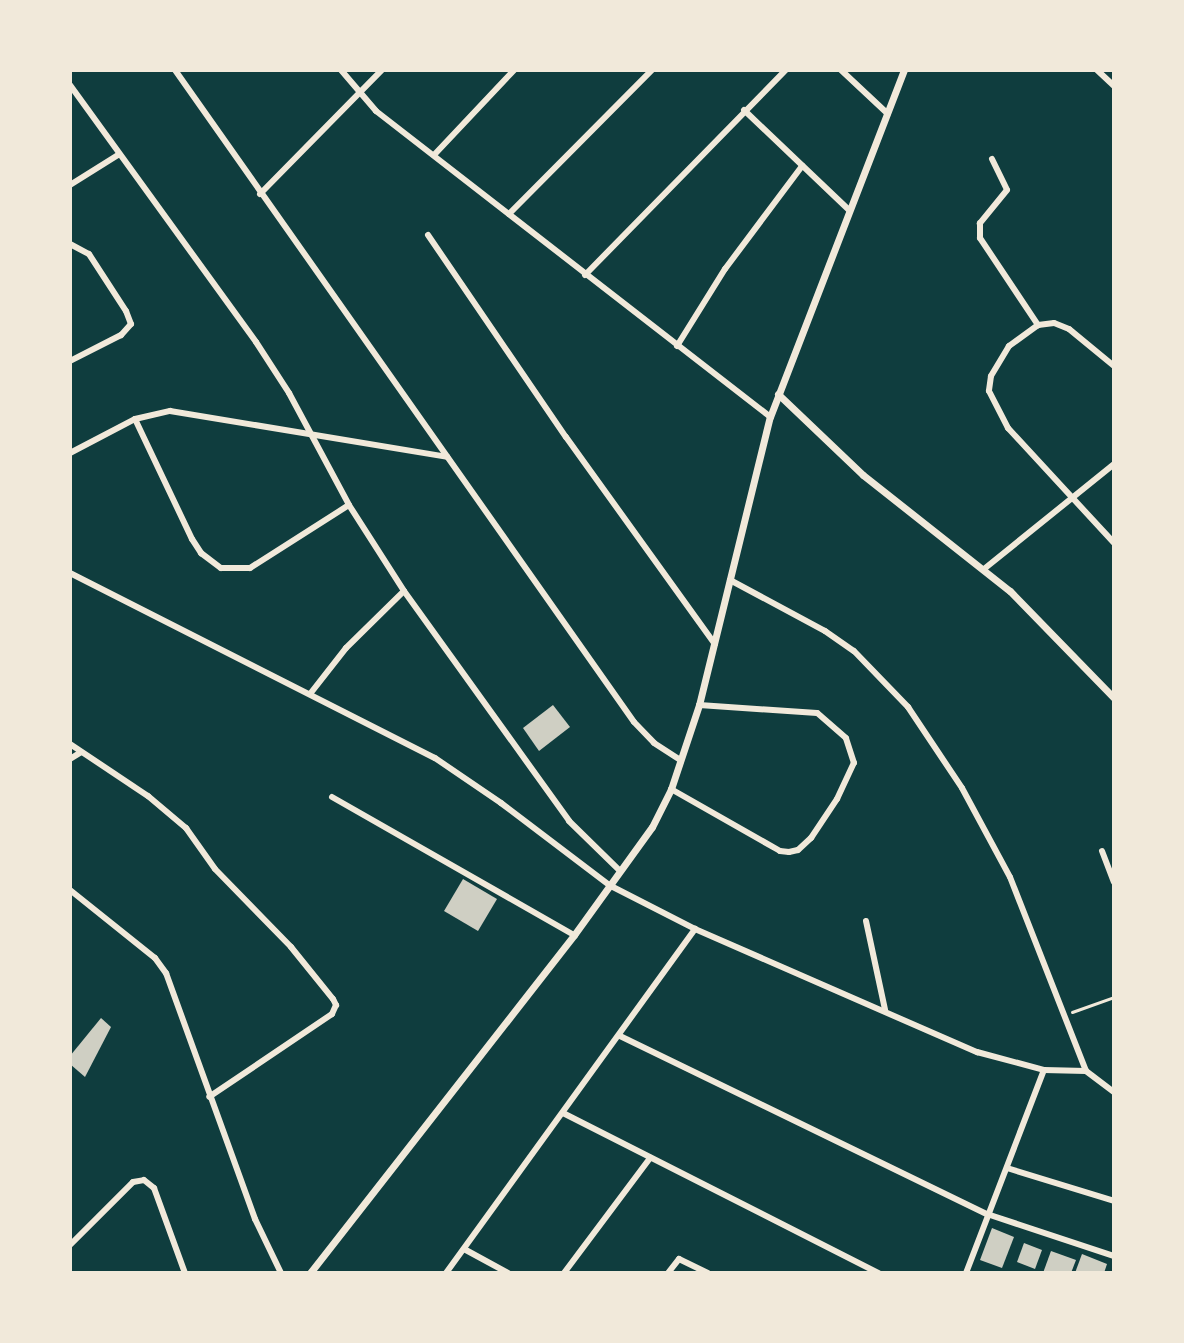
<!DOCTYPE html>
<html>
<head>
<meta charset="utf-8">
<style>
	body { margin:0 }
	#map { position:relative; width:1184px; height:1343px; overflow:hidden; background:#0f3d3e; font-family:"Space Grotesk",sans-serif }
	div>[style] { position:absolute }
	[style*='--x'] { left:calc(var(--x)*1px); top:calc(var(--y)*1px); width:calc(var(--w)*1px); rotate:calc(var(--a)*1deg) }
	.building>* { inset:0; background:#cfcfc3 }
	.path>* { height:3px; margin:-1.5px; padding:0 1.5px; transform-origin:1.5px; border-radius:1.5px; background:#f1e9da }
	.minor>* { height:6px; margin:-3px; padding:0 3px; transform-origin:3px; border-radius:3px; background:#f1e9da }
	.tertiary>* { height:7px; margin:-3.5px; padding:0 3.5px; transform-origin:3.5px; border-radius:3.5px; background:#f1e9da }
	span { translate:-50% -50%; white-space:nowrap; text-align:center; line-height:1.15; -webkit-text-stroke:8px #f1e9da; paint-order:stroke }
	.frame { position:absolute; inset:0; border:72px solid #f1e9da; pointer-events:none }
</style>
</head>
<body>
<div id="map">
	<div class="building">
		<i style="clip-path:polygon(553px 705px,570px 727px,539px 751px,523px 728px)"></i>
		<i style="clip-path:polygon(463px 879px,497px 899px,478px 931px,444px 911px)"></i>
		<i style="clip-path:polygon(101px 1018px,111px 1027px,85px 1077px,70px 1064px,70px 1056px)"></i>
		<i style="clip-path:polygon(992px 1228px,1014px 1237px,1002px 1268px,980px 1260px)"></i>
		<i style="clip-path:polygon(1024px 1243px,1042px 1250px,1035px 1269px,1017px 1262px)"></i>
		<i style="clip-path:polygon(1051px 1251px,1076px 1260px,1071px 1273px,1043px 1273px)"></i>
		<i style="clip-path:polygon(1082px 1254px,1107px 1264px,1104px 1273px,1075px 1273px)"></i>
	</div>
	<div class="path">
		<i style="--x:1072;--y:1012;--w:45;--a:-19.7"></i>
	</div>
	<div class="minor">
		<i style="--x:175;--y:70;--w:797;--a:54.85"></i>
		<i style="--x:634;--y:722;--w:29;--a:46"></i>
		<i style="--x:654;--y:743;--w:30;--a:33"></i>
		<i style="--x:341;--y:70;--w:54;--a:49.5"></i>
		<i style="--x:376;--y:111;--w:499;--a:37.8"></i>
		<i style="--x:841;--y:70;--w:64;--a:43.1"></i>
		<i style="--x:1097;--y:70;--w:23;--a:43"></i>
		<i style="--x:70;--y:85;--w:317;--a:54.1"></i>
		<i style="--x:256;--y:342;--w:61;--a:57.1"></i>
		<i style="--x:289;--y:393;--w:127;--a:61.8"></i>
		<i style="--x:349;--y:505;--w:102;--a:57.4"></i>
		<i style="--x:404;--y:591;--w:283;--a:54.3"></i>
		<i style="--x:569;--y:821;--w:71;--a:44.4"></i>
		<i style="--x:744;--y:110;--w:145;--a:43.6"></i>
		<i style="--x:434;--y:155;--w:117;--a:-46.7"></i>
		<i style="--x:992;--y:159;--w:34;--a:64"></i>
		<i style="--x:1007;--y:190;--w:43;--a:129.3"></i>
		<i style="--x:980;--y:223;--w:15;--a:90"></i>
		<i style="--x:980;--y:238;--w:105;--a:56.3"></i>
		<i style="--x:70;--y:185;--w:57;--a:-32"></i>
		<i style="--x:260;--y:194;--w:174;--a:-45.5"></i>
		<i style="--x:509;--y:214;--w:203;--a:-45.2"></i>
		<i style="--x:428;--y:235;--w:245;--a:55.7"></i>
		<i style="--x:566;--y:437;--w:255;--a:54.3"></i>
		<i style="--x:70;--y:244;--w:21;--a:28"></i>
		<i style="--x:89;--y:254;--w:68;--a:57"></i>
		<i style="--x:126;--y:311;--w:14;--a:69"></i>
		<i style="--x:131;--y:324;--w:15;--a:132"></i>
		<i style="--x:121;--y:335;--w:57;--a:153"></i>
		<i style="--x:585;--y:275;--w:287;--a:-45.6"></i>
		<i style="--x:677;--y:346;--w:91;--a:-58.1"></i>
		<i style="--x:725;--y:269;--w:129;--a:-53.2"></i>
		<i style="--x:1114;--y:366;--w:58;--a:-140.6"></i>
		<i style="--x:1069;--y:329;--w:16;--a:-158"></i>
		<i style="--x:1054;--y:323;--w:16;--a:173"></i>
		<i style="--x:1038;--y:325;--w:36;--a:144"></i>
		<i style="--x:1009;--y:346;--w:35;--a:121"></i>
		<i style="--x:991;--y:376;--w:15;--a:98"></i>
		<i style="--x:989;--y:391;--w:42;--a:62.8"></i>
		<i style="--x:1008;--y:428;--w:156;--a:47.3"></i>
		<i style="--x:135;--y:419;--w:133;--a:64.6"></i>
		<i style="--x:192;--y:539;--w:17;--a:57"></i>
		<i style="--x:201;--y:553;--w:25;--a:37"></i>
		<i style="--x:221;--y:568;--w:29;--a:0"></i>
		<i style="--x:250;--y:568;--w:117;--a:-32.5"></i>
		<i style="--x:70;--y:453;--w:73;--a:-27.6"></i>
		<i style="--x:135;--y:419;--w:36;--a:-13"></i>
		<i style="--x:170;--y:411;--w:281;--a:9.4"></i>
		<i style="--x:984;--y:569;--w:167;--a:-38.9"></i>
		<i style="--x:70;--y:573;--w:409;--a:26.9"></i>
		<i style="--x:435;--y:758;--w:80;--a:34.3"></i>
		<i style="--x:501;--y:803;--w:136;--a:37.2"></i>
		<i style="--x:609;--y:885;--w:97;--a:27.1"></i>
		<i style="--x:695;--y:929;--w:308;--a:23.6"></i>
		<i style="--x:977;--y:1052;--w:69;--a:15"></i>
		<i style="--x:1044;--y:1070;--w:42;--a:1.4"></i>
		<i style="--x:730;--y:580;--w:108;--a:28.2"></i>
		<i style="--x:825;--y:631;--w:35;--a:35"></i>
		<i style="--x:854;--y:651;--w:78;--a:46"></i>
		<i style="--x:908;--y:707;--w:97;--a:56.3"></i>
		<i style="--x:962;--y:788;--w:101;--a:61.7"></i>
		<i style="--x:1010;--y:877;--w:208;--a:68.6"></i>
		<i style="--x:1086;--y:1071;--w:35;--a:37"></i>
		<i style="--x:310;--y:694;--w:58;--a:-52"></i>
		<i style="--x:346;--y:648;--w:81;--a:-44.5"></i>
		<i style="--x:70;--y:744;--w:94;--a:33.7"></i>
		<i style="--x:148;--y:796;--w:50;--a:40.1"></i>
		<i style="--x:186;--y:828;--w:50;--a:54.7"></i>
		<i style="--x:215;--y:869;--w:109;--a:45.7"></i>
		<i style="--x:291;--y:947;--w:67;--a:51.1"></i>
		<i style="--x:333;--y:999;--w:7;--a:63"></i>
		<i style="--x:336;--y:1005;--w:10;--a:114"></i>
		<i style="--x:332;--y:1014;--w:148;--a:146"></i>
		<i style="--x:70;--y:759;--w:13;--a:-32"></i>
		<i style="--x:671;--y:789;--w:125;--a:29.6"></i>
		<i style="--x:780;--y:851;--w:9;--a:6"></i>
		<i style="--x:789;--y:852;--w:9;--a:-13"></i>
		<i style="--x:798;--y:850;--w:18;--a:-43"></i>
		<i style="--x:811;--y:838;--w:47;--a:-56.3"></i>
		<i style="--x:837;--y:799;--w:40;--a:-65"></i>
		<i style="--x:854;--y:763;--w:26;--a:-108"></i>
		<i style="--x:846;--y:738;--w:38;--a:-139"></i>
		<i style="--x:817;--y:713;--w:118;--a:-176.1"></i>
		<i style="--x:332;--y:797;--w:279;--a:29.7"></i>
		<i style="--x:1102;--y:851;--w:33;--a:69"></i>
		<i style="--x:70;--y:890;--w:109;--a:38.7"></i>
		<i style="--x:155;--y:958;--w:19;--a:54"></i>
		<i style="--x:166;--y:973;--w:262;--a:70.1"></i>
		<i style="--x:255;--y:1219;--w:60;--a:64.3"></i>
		<i style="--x:866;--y:921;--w:91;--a:77.9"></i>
		<i style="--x:620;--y:1036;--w:408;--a:25.9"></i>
		<i style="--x:987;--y:1214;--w:134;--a:18.3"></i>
		<i style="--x:563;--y:1113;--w:354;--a:26.9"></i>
		<i style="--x:1007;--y:1168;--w:112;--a:17.1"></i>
		<i style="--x:70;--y:1245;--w:89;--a:-45"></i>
		<i style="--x:133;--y:1182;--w:11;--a:-10"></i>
		<i style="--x:144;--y:1180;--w:13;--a:39"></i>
		<i style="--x:154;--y:1188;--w:90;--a:70"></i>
		<i style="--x:464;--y:1249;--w:50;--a:28.6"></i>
		<i style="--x:446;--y:1273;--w:425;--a:-54.1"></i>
		<i style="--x:564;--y:1273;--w:144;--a:-53.2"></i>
		<i style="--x:668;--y:1273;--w:18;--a:-52"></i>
		<i style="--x:679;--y:1259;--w:32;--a:26"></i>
		<i style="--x:966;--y:1273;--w:217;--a:-69"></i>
	</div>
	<div class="tertiary">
		<i style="--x:778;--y:394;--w:117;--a:43.6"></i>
		<i style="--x:863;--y:475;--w:187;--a:38.3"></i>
		<i style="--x:1010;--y:591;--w:149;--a:45.8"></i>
		<i style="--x:310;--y:1273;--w:429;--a:-52"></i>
		<i style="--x:574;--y:935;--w:133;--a:-54.2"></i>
		<i style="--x:652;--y:827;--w:42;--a:-63.4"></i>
		<i style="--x:671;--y:789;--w:89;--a:-71.6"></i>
		<i style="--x:699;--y:705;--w:297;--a:-76.2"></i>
		<i style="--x:770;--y:417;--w:372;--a:-68.9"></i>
	</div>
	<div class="frame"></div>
</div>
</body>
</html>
